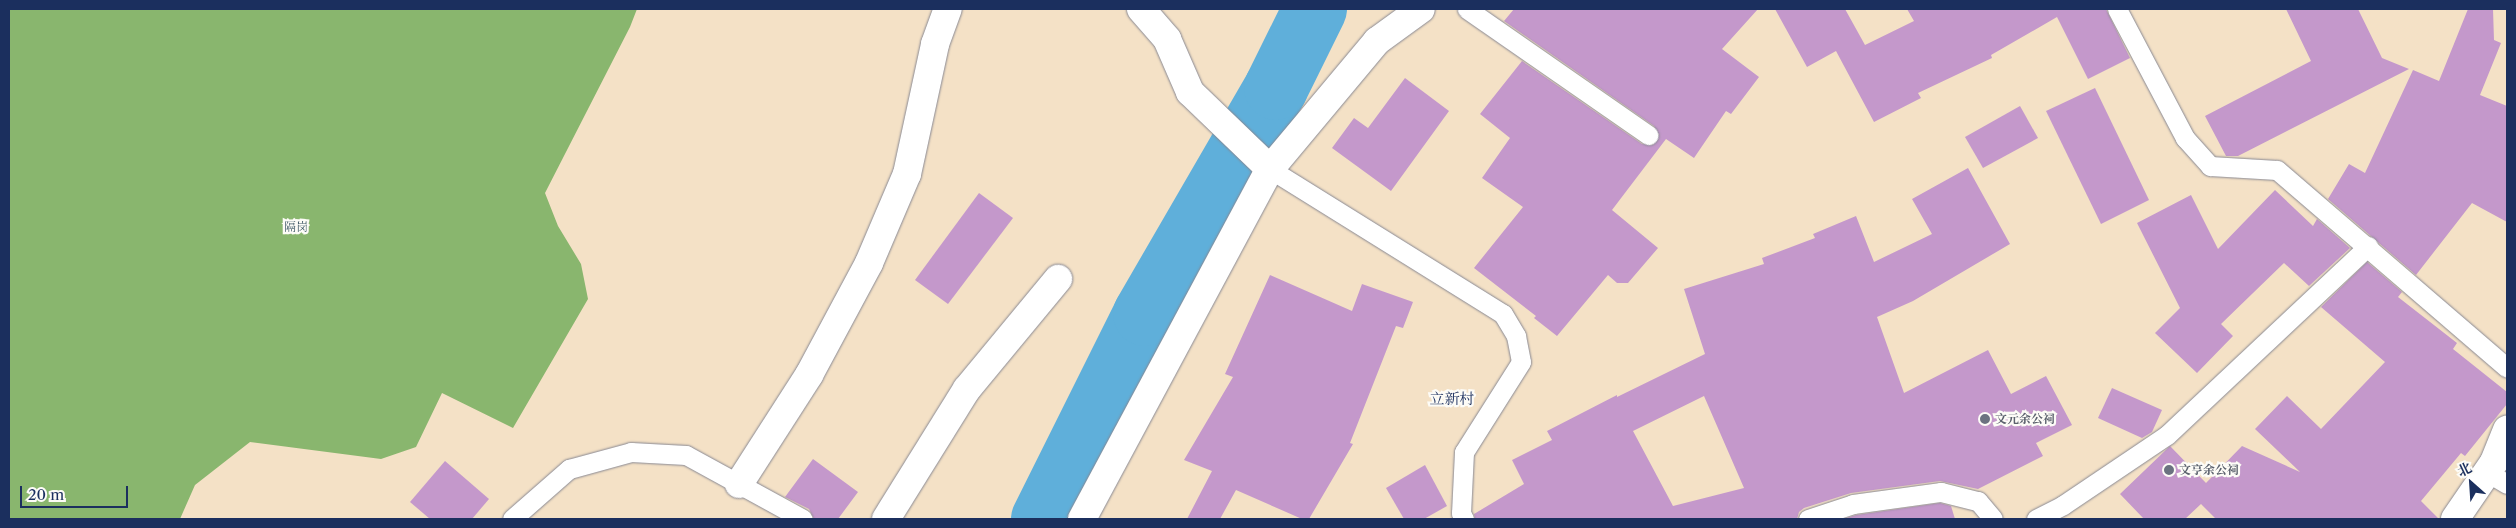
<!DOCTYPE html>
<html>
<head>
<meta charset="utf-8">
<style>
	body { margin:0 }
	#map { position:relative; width:2516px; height:528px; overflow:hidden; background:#f4e1c6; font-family:"Libre Caslon Text","Noto Serif SC",serif }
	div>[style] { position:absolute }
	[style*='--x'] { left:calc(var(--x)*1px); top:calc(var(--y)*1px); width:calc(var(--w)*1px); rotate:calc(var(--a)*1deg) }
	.forest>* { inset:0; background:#89b66e }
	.river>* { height:64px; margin:-32px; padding:0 32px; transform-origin:32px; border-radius:32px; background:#5fafda }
	.building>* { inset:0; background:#c498cb }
	.roads { filter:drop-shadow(0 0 1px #888892) drop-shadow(0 0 1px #888892) }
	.lane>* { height:19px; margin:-9.5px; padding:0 9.5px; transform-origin:9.5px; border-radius:9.5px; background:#fff }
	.street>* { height:28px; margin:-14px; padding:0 14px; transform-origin:14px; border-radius:14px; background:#fff }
	.dots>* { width:14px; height:14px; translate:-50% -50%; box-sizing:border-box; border:2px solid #fdfcf7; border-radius:50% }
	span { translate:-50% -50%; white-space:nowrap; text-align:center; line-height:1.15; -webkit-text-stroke:4.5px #fdfcf7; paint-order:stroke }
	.park-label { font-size:12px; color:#3f5866 }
	.worship-label { font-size:12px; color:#5b616d; font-weight:700 }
	.left { translate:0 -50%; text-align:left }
	.quarter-label { font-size:15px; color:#1b2f5e }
	.frame { position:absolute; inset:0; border:10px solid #1b2f5e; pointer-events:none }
	.north { position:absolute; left:2446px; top:458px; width:50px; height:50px; -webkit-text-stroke:4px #fdfcf7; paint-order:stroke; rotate:334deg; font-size:14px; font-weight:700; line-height:20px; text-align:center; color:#1b2f5e }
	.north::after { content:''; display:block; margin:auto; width:18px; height:22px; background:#1b2f5e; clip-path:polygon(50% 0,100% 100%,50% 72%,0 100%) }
	.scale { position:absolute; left:20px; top:486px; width:108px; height:22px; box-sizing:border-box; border:2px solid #1b2f5e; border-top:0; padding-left:6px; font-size:15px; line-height:18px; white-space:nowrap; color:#1b2f5e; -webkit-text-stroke:4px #fdfcf7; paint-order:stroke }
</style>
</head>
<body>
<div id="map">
	<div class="forest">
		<i style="clip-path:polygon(9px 9px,637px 9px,630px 27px,545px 193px,558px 226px,581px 264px,588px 299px,513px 428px,442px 393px,416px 447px,381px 459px,250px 442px,195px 485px,180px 519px,9px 519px)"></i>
	</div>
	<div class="river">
		<i style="--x:1043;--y:519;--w:229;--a:-63.5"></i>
		<i style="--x:1145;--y:314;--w:261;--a:-59.9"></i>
		<i style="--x:1276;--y:88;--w:88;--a:-63.7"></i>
	</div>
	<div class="building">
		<i style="clip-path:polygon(1514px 9px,1758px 9px,1722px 49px,1759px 77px,1731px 114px,1726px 111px,1694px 158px,1666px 139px,1612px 210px,1658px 248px,1628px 283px,1617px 283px,1608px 275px,1557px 336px,1534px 318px,1536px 316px,1474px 268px,1523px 207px,1482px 178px,1510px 138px,1480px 114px,1522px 61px,1642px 144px,1653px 145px,1659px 135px,1654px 126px,1504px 21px)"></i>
		<i style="clip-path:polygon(1775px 9px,1845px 9px,1865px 45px,1914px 21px,1907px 9px,2106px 9px,2130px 58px,2088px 79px,2057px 17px,1991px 55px,1992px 58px,1918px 93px,1921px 98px,1874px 122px,1836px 51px,1807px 67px)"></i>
		<i style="clip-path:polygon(2286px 9px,2358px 9px,2382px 58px,2409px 69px,2238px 156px,2226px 156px,2205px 116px,2311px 61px)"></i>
		<i style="clip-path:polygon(2468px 9px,2493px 9px,2494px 40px,2501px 43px,2480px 95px,2507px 106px,2507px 222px,2472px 203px,2416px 275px,2328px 199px,2349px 164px,2365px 173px,2413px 70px,2439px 81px)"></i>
		<i style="clip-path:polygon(1405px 78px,1449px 111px,1391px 191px,1332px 148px,1354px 118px,1368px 128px)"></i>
		<i style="clip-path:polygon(2095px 88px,2149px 200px,2101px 224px,2046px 111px)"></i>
		<i style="clip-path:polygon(2020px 106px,2038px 138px,1983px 168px,1965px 137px)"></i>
		<i style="clip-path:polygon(evenodd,1968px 168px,2010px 244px,1913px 301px,1877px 317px,1904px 393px,1988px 350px,2011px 394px,2046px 376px,2072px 425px,2036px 443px,2043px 456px,1978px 489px,1940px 481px,1851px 493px,1804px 508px,1799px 512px,1797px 519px,1475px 519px,1474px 514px,1524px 484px,1512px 460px,1552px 440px,1547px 431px,1617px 395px,1617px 397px,1705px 354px,1684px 289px,1764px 264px,1762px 258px,1815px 238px,1813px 234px,1856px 216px,1874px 262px,1932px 234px,1912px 199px,1968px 168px,1704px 396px,1744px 488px,1673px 506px,1633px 431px,1704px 396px)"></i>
		<i style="clip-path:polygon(2275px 190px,2313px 226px,2317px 219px,2350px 248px,2309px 286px,2284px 263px,2221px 324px,2233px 336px,2197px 373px,2155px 333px,2180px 308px,2137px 223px,2191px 195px,2218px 249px)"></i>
		<i style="clip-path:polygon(979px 193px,1013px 218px,948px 304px,915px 280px)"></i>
		<i style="clip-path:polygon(2367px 262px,2402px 292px,2398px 297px,2457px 343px,2453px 349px,2507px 392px,2507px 404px,2465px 456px,2461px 453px,2421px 501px,2439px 519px,2216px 519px,2201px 504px,2185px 519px,2144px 519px,2120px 494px,2170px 446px,2206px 483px,2242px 446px,2300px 472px,2255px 429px,2287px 396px,2321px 429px,2385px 362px,2321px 307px)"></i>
		<i style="clip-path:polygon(1270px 275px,1352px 311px,1362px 284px,1413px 302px,1403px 328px,1396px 326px,1350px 443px,1353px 444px,1309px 519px,1302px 519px,1236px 490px,1220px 519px,1187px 519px,1212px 471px,1184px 460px,1233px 377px,1225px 374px)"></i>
		<i style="clip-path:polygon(2112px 388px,2162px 410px,2152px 432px,2142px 438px,2098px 418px)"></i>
		<i style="clip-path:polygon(813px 459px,858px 492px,838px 519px,814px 519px,809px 509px,785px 497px)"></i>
		<i style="clip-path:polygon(445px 461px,489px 499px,472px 519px,430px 519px,410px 502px)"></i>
		<i style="clip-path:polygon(1425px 465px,1447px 506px,1424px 519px,1404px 519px,1386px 488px)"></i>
		<i style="clip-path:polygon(1940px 503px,1951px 506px,1955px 519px,1843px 519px,1856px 515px)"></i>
	</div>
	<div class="roads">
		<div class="lane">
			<i style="--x:1467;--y:9;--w:221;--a:34.8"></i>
			<i style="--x:2117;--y:9;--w:146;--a:62.2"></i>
			<i style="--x:2185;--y:138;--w:38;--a:48"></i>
			<i style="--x:2210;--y:166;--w:67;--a:3.4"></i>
			<i style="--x:2277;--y:170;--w:303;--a:40.7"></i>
			<i style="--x:1270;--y:169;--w:274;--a:31.9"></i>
			<i style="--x:1503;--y:314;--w:26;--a:59"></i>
			<i style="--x:1516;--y:336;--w:26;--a:79"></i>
			<i style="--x:1521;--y:362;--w:107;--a:122.3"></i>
			<i style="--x:1464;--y:452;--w:61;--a:92.8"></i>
			<i style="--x:1461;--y:513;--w:7;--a:63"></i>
			<i style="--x:2487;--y:472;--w:23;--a:31"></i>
			<i style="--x:512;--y:519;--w:76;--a:-41.3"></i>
			<i style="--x:569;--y:469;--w:64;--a:-15.3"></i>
			<i style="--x:631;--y:452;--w:55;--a:3.1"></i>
			<i style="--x:686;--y:455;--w:133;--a:28.7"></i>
			<i style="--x:1808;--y:519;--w:47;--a:-18.4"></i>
			<i style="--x:1853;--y:504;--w:89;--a:-7.8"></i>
			<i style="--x:1941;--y:492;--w:38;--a:14"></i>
			<i style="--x:1978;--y:501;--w:23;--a:50"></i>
			<i style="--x:2036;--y:519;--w:30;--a:-27"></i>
			<i style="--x:2063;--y:505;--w:125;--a:-33.9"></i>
			<i style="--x:2167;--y:435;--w:276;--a:-43.2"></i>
		</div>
		<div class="street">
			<i style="--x:1141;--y:9;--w:40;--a:49"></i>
			<i style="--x:1167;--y:39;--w:58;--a:66.5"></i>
			<i style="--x:1190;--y:92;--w:111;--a:43.9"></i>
			<i style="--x:739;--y:484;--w:130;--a:-57.3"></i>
			<i style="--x:809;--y:375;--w:127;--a:-61.8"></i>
			<i style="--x:869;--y:263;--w:97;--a:-66.9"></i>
			<i style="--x:907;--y:174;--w:133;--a:-77.8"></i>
			<i style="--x:935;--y:44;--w:37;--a:-70"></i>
			<i style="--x:886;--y:519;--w:153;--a:-58.1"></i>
			<i style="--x:967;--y:389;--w:143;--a:-50.4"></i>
			<i style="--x:1082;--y:519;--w:397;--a:-61.8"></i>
			<i style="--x:1270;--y:169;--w:167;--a:-50.1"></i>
			<i style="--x:1377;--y:41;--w:54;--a:-36"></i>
			<i style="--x:2455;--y:519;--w:69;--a:-55.6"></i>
			<i style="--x:2494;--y:462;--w:35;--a:-68"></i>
		</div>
	</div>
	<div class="dots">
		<i style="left:1985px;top:419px;background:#6b7280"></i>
		<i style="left:2169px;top:470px;background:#6b7280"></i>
	</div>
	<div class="park-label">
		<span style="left:296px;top:227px">隔岗</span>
	</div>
	<div class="worship-label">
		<span class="left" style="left:1995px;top:419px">文元余公祠</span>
		<span class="left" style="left:2179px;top:470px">文亨余公祠</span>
	</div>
	<div class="quarter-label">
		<span style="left:1452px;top:399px">立新村</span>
	</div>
	<div class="frame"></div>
	<div class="north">北</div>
	<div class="scale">20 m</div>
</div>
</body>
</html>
